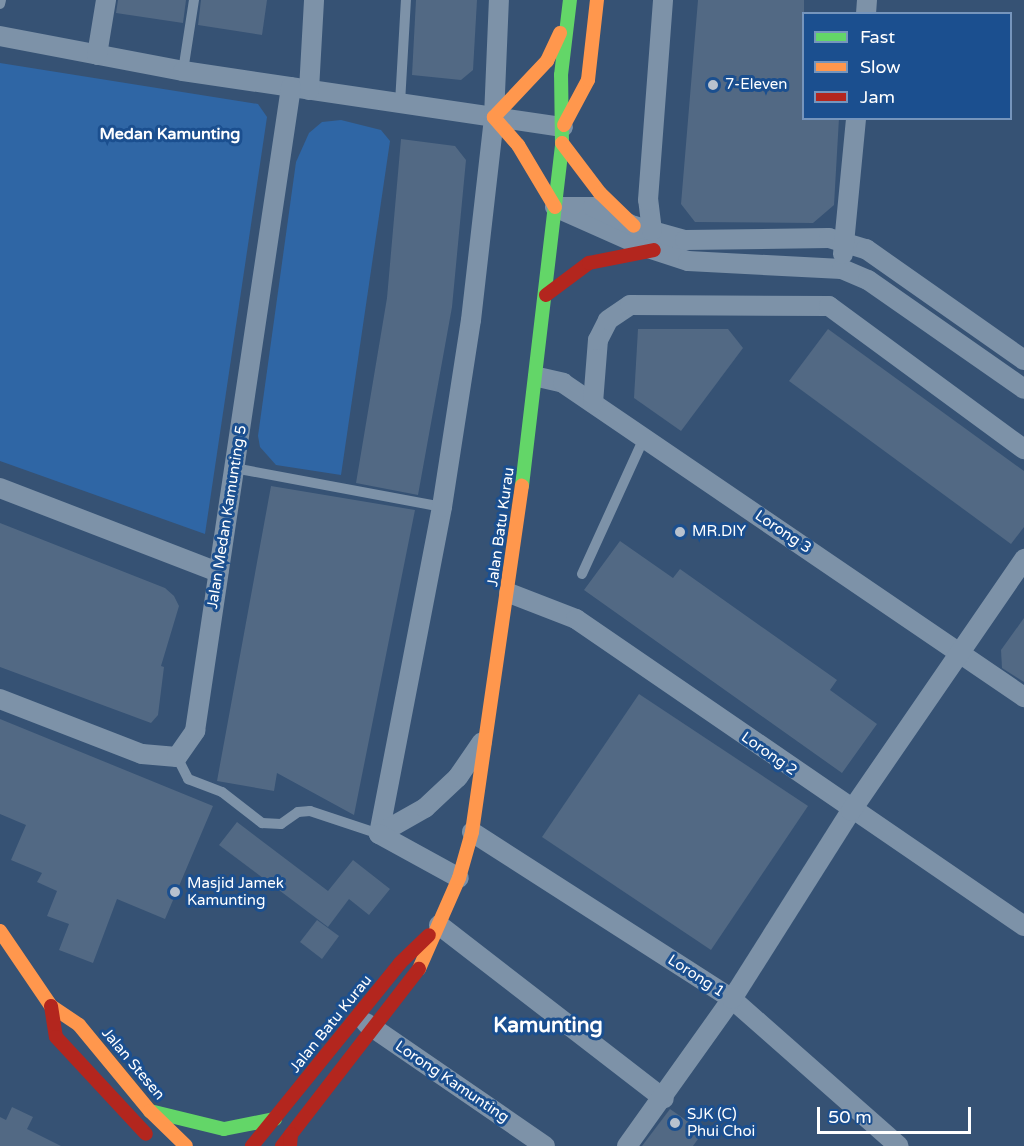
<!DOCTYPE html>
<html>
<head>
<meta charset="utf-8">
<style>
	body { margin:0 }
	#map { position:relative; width:1024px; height:1146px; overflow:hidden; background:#365274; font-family:"Varela Round",sans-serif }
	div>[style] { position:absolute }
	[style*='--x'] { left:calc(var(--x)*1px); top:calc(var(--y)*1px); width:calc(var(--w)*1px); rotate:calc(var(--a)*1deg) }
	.green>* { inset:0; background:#2f66a5 }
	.building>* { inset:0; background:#526984 }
	.lane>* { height:10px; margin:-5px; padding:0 5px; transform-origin:5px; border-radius:5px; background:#7d92a8 }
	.street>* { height:20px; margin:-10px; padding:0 10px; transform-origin:10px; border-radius:10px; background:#7d92a8 }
	.fast>* { height:14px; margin:-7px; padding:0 7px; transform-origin:7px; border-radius:7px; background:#63d668 }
	.slow>* { height:14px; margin:-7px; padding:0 7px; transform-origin:7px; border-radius:7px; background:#ff974d }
	.jam>* { height:14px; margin:-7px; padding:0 7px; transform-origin:7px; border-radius:7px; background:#b3261e }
	.dots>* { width:16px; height:16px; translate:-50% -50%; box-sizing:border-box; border:3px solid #1b4f8f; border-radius:50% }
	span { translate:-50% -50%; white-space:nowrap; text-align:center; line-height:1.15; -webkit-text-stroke:6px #1b4f8f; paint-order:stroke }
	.poi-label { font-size:15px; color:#fff }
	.left { translate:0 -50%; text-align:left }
	.street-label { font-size:15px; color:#fff }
	.neighbourhood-label { font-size:16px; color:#fff; font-weight:700 }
	.district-label { font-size:21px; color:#fff; font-weight:700 }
	.legend { position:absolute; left:802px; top:12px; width:210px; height:108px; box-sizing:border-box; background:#1b4f8f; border:2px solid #7695bc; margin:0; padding:8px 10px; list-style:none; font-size:18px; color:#fff }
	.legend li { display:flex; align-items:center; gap:12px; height:30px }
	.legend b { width:30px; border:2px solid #7695bc }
	.scale { position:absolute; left:817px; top:1107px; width:154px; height:27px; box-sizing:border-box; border:3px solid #fff; border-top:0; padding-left:8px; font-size:18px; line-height:21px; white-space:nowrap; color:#fff; -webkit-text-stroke:4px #1b4f8f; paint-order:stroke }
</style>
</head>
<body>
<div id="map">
	<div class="green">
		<i style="clip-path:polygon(0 63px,258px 104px,267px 117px,205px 534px,0 461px)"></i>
		<i style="clip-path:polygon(341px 120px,381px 130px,390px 141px,341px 475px,276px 465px,260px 447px,258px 436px,296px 162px,309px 133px,322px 122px)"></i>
	</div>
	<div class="building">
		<i style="clip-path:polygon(118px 0,186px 0,183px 23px,116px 13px)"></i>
		<i style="clip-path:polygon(201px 0,267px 0,262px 35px,198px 25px)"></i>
		<i style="clip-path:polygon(416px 0,477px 0,473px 70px,461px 80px,412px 75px)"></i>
		<i style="clip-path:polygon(698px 0,804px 0,804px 118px,839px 118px,834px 205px,813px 223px,695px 222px,681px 204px)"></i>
		<i style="clip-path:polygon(401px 139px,455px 146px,466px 160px,452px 307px,418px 495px,356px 483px,387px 298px)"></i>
		<i style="clip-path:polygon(638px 329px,728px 329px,743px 348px,681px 431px,634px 398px)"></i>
		<i style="clip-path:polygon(828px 329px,1024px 471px,1024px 527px,1011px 544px,789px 381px)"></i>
		<i style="clip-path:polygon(271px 486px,415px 510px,354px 815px,277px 773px,274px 791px,217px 781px)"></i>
		<i style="clip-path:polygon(0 523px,165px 588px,174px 596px,179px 606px,161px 666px,164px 667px,158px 715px,151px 723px,0 667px)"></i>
		<i style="clip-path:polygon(620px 541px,673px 578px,680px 569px,837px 680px,830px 690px,877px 724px,842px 773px,584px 590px)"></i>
		<i style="clip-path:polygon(1024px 618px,1024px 682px,1002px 668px,1001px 650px)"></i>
		<i style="clip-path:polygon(639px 694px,808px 806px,711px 950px,542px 837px)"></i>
		<i style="clip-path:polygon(0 719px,213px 806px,165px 919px,117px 899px,93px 963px,59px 950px,69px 924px,47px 916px,57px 891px,37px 882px,42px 873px,11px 860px,26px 825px,0 814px)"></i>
		<i style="clip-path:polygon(237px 822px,328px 891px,353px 860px,390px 889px,369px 915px,349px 899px,328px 927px,219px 845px)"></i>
		<i style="clip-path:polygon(317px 920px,339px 936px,322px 959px,300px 942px)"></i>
		<i style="clip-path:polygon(12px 1107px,33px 1117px,27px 1129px,61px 1146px,0 1146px,0 1117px,6px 1120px)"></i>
		<i style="clip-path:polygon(670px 1109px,703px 1132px,693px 1146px,642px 1146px)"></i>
	</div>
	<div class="lane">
		<i style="--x:0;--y:4;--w:4;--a:-76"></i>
		<i style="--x:183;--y:71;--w:72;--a:-81.2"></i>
		<i style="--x:400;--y:103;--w:103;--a:-86.7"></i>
		<i style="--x:234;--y:468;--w:212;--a:10.6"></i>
		<i style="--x:582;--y:574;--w:149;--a:-65.5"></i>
		<i style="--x:177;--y:757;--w:25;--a:63"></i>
		<i style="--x:188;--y:779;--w:36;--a:21"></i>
		<i style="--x:222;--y:792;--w:51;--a:37.8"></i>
		<i style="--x:262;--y:823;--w:19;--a:3"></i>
		<i style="--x:281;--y:824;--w:21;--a:-35"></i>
		<i style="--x:298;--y:812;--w:12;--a:-5"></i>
		<i style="--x:310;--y:811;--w:73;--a:18.4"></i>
	</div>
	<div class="street">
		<i style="--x:866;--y:14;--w:14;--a:-86"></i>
		<i style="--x:0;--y:36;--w:186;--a:10.8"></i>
		<i style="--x:183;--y:71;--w:384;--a:8.4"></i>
		<i style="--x:97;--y:55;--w:56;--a:-80.7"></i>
		<i style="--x:309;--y:90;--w:90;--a:-86.8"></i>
		<i style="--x:555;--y:207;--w:98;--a:24"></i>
		<i style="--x:645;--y:247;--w:45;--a:18"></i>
		<i style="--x:688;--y:261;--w:154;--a:3"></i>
		<i style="--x:842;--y:269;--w:28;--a:23"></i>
		<i style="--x:868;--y:280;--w:190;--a:34.9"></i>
		<i style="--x:561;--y:207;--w:32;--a:0"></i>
		<i style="--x:593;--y:207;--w:45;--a:24.9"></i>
		<i style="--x:634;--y:226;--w:53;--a:15.4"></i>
		<i style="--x:685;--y:240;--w:144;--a:-0.8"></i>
		<i style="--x:829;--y:238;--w:39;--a:17"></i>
		<i style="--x:866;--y:249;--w:193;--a:35.1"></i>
		<i style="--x:652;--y:231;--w:31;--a:-97"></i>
		<i style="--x:648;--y:200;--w:201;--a:-85.7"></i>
		<i style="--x:843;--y:254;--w:137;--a:-84.5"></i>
		<i style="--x:538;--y:377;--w:26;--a:13"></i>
		<i style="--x:563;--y:383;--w:558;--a:34.26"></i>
		<i style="--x:593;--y:403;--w:63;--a:-85.5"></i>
		<i style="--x:598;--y:340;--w:22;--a:-63"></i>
		<i style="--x:608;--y:320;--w:27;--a:-34"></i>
		<i style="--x:630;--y:305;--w:199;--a:0.3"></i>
		<i style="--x:829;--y:306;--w:242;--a:36.3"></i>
		<i style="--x:0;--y:488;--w:234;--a:21.1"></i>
		<i style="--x:509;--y:593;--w:72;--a:21.2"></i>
		<i style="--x:576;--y:619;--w:543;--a:34.42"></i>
		<i style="--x:0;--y:699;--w:152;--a:21.2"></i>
		<i style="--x:142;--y:754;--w:35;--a:5"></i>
		<i style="--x:177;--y:757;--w:32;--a:-55"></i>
		<i style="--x:195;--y:731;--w:651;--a:-81.52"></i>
		<i style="--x:472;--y:832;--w:309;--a:32.7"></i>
		<i style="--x:732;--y:999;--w:222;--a:41.4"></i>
		<i style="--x:379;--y:834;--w:333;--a:-79.1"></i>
		<i style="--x:442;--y:507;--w:189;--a:-81.2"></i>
		<i style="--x:471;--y:320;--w:204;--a:-83.5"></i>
		<i style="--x:494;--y:117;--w:117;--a:-87.6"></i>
		<i style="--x:379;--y:834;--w:53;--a:-29.5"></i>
		<i style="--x:425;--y:808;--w:45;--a:-43.2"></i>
		<i style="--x:458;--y:777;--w:42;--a:-55.6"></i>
		<i style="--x:379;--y:834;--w:91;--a:28.8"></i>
		<i style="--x:439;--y:925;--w:284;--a:37.7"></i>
		<i style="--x:366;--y:1023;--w:217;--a:34.5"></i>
		<i style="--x:627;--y:1146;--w:181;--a:-54.5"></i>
		<i style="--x:732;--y:999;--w:222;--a:-57.7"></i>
		<i style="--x:851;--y:811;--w:306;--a:-55.5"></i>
	</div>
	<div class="fast">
		<i style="--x:522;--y:486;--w:345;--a:-83.3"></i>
		<i style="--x:562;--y:143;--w:68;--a:-90.8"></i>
		<i style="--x:561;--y:75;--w:76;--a:-83.2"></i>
		<i style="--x:150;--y:1111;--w:76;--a:13.7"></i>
		<i style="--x:224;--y:1129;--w:52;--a:-11.1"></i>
	</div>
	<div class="slow">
		<i style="--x:564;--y:125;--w:51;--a:-61.9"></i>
		<i style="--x:588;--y:80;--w:81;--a:-83.6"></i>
		<i style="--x:562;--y:143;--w:63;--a:52.8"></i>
		<i style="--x:600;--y:193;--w:47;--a:44.1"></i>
		<i style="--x:555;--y:207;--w:72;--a:-120.8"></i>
		<i style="--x:518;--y:145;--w:37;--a:-131"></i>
		<i style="--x:494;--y:117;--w:77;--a:-46.6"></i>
		<i style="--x:547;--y:61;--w:31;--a:-65"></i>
		<i style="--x:0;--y:931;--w:91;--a:55.8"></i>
		<i style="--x:51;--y:1006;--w:34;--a:34"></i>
		<i style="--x:79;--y:1025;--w:112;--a:50.5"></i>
		<i style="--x:150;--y:1111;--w:50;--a:44.2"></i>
		<i style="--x:419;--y:969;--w:99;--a:-66.3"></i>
		<i style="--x:459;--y:878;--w:48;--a:-74.2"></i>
		<i style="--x:472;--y:832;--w:350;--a:-81.8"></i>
	</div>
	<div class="jam">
		<i style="--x:546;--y:295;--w:54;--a:-36.7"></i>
		<i style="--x:589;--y:263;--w:66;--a:-11.3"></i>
		<i style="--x:51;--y:1006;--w:31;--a:81"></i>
		<i style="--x:56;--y:1037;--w:132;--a:47.1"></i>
		<i style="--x:252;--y:1146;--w:235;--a:-51"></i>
		<i style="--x:400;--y:963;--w:40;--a:-44"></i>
		<i style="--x:282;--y:1146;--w:224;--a:-52.3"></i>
		<i style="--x:290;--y:1146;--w:12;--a:-85"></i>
	</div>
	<div class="dots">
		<i style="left:713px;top:85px;background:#b9c2ce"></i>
		<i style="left:680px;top:532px;background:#b9c2ce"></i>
		<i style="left:175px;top:892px;background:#b9c2ce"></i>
		<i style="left:675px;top:1123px;background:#b9c2ce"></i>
	</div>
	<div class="poi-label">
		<span class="left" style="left:725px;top:85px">7-Eleven</span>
		<span class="left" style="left:692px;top:532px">MR.DIY</span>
		<span class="left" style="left:187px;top:892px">Masjid Jamek<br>Kamunting</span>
		<span class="left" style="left:687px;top:1123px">SJK (C)<br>Phui Choi</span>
	</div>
	<div class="street-label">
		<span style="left:227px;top:517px;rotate:-81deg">Jalan Medan Kamunting 5</span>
		<span style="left:501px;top:527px;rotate:-82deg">Jalan Batu Kurau</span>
		<span style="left:783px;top:532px;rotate:34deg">Lorong 3</span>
		<span style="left:769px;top:754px;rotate:35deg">Lorong 2</span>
		<span style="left:696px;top:976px;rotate:33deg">Lorong 1</span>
		<span style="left:331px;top:1024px;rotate:-51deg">Jalan Batu Kurau</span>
		<span style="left:133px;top:1064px;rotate:50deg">Jalan Stesen</span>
		<span style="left:452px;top:1082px;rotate:34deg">Lorong Kamunting</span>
	</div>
	<div class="neighbourhood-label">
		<span style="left:170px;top:134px">Medan Kamunting</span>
	</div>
	<div class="district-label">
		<span style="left:548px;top:1026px">Kamunting</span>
	</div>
	<ul class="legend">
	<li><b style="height:8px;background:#63d668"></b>Fast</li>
	<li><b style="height:8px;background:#ff974d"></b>Slow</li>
	<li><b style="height:8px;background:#b3261e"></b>Jam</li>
	</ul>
	<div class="scale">50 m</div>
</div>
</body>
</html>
